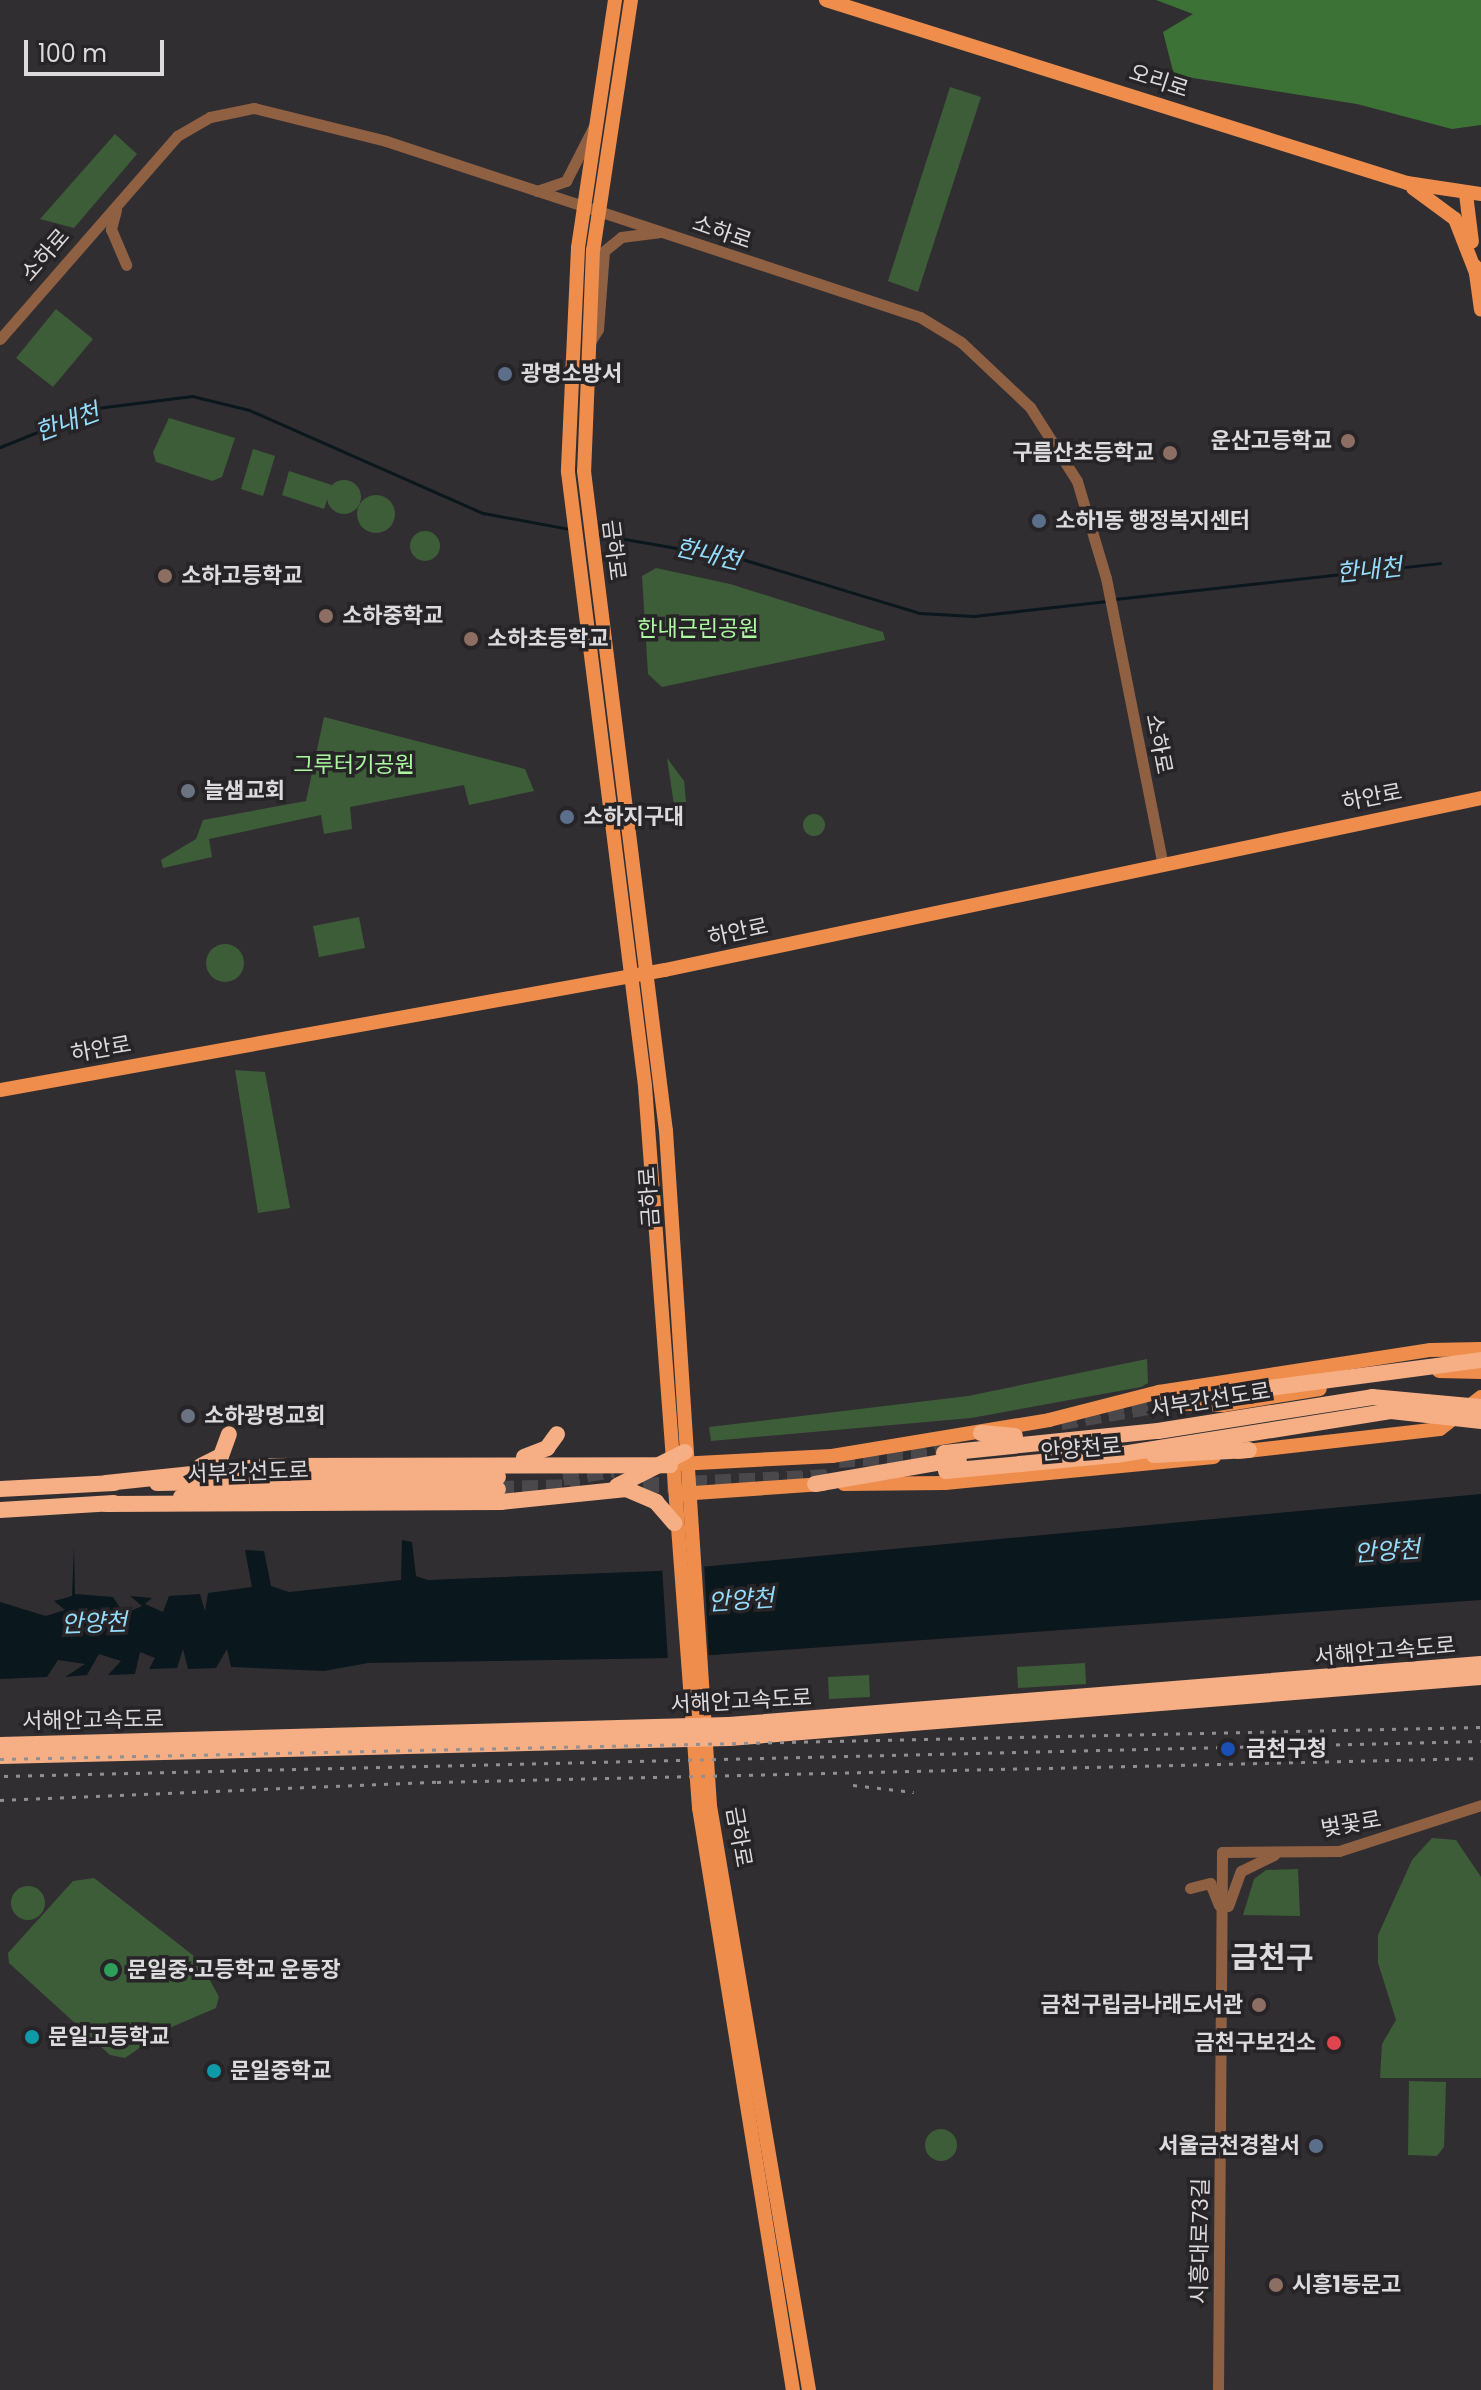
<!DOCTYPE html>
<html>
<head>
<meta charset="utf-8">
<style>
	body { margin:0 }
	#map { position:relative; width:1481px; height:2390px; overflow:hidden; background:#312e32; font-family:Poppins,"Noto Sans KR",sans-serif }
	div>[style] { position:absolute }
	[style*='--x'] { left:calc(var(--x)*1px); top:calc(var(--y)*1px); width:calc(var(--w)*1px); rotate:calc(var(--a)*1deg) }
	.green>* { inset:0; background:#3d5d38 }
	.round { border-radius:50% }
	.forest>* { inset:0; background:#3c7235 }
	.water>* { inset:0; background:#0a171c }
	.pier>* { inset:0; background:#312e32 }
	.stream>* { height:3px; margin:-1.5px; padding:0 1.5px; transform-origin:1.5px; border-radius:1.5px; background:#0a171c }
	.highway-tunnel>* { height:16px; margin-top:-8px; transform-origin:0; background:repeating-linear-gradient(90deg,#4b484c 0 16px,transparent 0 24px) }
	.minor>* { height:11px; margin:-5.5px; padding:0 5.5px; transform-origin:5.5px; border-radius:5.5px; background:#906043 }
	.major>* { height:14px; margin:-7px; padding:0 7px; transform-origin:7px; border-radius:7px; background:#ef8d4c }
	.highway>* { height:16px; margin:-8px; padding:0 8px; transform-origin:8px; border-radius:8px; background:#f6af84 }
	.rail>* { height:3px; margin-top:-1.5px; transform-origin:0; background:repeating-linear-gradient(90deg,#928f92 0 4px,transparent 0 12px) }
	.dots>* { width:22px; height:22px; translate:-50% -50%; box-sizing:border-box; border:4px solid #272428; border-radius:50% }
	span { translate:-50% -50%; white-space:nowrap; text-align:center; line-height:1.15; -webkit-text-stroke:7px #272428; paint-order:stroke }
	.street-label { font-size:22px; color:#dcdadc }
	.poi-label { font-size:22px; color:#dcdadc; font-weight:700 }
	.left { translate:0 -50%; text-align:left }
	.right { translate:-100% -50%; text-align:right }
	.park-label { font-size:22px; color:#acf8a1 }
	.water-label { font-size:24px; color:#95ddfc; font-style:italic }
	.district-label { font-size:30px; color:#dcdadc; font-weight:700 }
	.scale { position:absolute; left:24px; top:40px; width:140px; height:36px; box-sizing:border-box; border:4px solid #dcdadc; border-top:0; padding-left:10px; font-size:24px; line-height:28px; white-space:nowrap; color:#dcdadc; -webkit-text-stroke:6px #272428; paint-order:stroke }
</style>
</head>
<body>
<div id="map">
	<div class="green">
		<i style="clip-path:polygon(950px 87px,981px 97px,918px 292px,888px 281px)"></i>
		<i style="clip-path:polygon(115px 134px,137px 154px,74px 228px,40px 219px)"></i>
		<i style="clip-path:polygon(56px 309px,93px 339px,53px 387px,16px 358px)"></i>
		<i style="clip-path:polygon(169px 418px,235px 438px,222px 477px,212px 481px,156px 462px,153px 452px)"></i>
		<i style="clip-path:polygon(253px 449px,275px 456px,263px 496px,241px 489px)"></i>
		<i style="clip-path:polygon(289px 471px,332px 485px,324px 509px,282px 495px)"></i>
		<i class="round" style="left:327px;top:480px;width:34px;height:34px"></i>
		<i class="round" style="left:357px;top:495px;width:38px;height:38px"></i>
		<i class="round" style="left:410px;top:531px;width:30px;height:30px"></i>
		<i style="clip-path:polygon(656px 568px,730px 584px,883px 632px,885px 640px,662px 687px,648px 674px,642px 576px)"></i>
		<i style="clip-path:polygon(324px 717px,525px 769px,534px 791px,469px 805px,464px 785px,350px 807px,352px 829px,324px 834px,321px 815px,209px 839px,212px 857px,163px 868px,161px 860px,196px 839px,203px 820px,306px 801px)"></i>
		<i style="clip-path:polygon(667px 758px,684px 781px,686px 802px,674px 805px)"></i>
		<i class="round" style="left:803px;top:814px;width:22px;height:22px"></i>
		<i style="clip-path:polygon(359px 917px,365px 948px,319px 957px,313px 926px)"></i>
		<i class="round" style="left:206px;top:944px;width:38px;height:38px"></i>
		<i style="clip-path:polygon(235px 1070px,265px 1072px,290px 1208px,258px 1213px)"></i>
		<i style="clip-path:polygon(1147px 1359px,1148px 1383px,1141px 1387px,971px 1418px,711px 1441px,709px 1427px,968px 1396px)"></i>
		<i style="clip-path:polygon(1085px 1663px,1086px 1684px,1018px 1688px,1017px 1667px)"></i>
		<i style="clip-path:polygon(869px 1675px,870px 1697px,829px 1699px,828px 1677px)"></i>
		<i style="clip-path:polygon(1432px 1838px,1456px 1840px,1481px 1877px,1481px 2078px,1380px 2078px,1382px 2044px,1396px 2020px,1378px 1963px,1378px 1935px,1412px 1860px)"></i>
		<i style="clip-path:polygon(1298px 1869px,1300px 1916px,1243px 1915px,1254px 1879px,1266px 1870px)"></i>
		<i style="clip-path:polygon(94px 1878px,199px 1960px,219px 1997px,216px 2008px,167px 2029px,125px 2058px,110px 2055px,9px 1963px,8px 1953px,73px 1881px)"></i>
		<i class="round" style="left:11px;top:1886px;width:34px;height:34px"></i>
		<i style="clip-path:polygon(1409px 2081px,1446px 2082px,1444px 2147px,1437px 2156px,1408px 2155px)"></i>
		<i class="round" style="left:925px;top:2129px;width:32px;height:32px"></i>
	</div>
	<div class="forest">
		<i style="clip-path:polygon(1156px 0,1481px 0,1481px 125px,1452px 129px,1357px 104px,1174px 75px,1163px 32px,1193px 14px)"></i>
	</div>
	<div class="water">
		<i style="clip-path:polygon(1481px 1494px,1481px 1600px,671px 1658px,368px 1663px,324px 1671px,231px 1667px,227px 1649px,216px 1668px,188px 1669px,183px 1649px,177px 1668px,149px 1669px,155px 1658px,140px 1652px,135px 1674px,108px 1675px,121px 1661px,99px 1654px,87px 1675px,65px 1677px,85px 1664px,58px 1660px,47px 1677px,0 1679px,0 1602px,46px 1616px,65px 1610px,54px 1601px,72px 1596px,74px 1547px,75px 1594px,113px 1597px,124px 1614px,142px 1606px,130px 1596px,152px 1598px,145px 1604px,163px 1612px,169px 1596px,200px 1594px,205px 1611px,208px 1593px,252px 1587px,245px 1550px,264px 1551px,271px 1586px,289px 1592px,401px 1580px,402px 1540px,412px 1542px,416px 1576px,428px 1580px,658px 1571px)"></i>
	</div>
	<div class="pier">
		<i style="clip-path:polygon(704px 1561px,709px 1659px,668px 1662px,662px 1566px)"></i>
	</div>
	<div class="stream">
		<i style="--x:0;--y:447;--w:105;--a:-21.9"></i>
		<i style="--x:97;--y:408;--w:96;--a:-7.2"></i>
		<i style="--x:192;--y:396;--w:59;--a:13.8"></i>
		<i style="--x:249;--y:410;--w:256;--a:23.8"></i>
		<i style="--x:483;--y:513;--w:87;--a:10.5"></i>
		<i style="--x:596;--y:534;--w:151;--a:9.9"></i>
		<i style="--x:745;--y:560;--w:182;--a:16.9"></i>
		<i style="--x:919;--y:613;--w:55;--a:3.1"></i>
		<i style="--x:974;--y:616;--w:134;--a:-6.4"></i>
		<i style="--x:1115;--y:599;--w:327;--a:-6.3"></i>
	</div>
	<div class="highway-tunnel">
		<i style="--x:1061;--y:1422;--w:164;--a:-9.8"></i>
		<i style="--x:839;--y:1460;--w:105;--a:-3.8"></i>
		<i style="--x:563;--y:1478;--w:51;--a:-9.1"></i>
		<i style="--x:619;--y:1487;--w:213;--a:-2.7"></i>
		<i style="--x:498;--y:1489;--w:82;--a:-1.4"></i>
	</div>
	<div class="minor">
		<i style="--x:537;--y:191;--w:31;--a:-19"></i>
		<i style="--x:566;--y:181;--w:64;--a:-63"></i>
		<i style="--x:116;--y:210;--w:20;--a:105"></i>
		<i style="--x:111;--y:229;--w:39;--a:67"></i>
		<i style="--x:0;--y:339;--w:269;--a:-48.9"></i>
		<i style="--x:177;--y:136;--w:38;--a:-30"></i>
		<i style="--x:210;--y:117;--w:45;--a:-11.6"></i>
		<i style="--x:254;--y:108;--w:136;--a:14"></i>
		<i style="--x:386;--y:141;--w:562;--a:18.24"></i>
		<i style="--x:920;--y:317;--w:48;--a:31.4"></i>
		<i style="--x:961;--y:342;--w:95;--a:43.3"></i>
		<i style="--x:1030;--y:407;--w:88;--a:57.6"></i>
		<i style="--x:1077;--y:481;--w:101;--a:73.4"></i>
		<i style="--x:1106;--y:578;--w:289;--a:78.8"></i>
		<i style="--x:589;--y:344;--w:17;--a:-59"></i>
		<i style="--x:598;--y:329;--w:78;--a:-85.6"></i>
		<i style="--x:604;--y:251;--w:22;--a:-39"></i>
		<i style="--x:621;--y:237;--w:40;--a:-7.1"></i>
		<i style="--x:1190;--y:1888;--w:21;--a:-14"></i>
		<i style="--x:1210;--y:1883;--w:24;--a:68"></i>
		<i style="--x:1228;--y:1906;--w:37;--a:-70"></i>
		<i style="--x:1241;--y:1871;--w:37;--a:-26"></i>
		<i style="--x:1218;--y:2390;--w:538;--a:-89.57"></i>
		<i style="--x:1222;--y:1852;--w:117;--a:-0.5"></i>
		<i style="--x:1339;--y:1851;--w:149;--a:-17.9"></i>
	</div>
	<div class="major">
		<i style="--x:615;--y:0;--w:251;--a:98.5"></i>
		<i style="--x:578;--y:248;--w:224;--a:92.6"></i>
		<i style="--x:568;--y:472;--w:619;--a:82.85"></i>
		<i style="--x:645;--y:1086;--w:724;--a:85.72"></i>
		<i style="--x:699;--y:1808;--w:590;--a:80.83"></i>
		<i style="--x:631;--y:0;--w:253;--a:98.6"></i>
		<i style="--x:593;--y:250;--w:221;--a:92.3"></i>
		<i style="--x:584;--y:471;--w:665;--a:82.92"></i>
		<i style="--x:666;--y:1131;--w:676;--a:86.27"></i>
		<i style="--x:710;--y:1806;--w:592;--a:80.38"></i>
		<i style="--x:826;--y:0;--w:609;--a:17.48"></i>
		<i style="--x:1407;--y:183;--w:75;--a:8.5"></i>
		<i style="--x:1413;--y:188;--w:52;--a:36.4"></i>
		<i style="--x:1455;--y:219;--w:58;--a:68.7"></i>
		<i style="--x:1466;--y:194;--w:48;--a:82.9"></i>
		<i style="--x:1475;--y:266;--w:44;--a:82.2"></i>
		<i style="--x:0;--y:1090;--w:676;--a:-10.23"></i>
		<i style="--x:665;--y:970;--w:834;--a:-11.9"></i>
		<i style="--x:1439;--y:1371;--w:42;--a:1.4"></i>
		<i style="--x:1159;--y:1392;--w:12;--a:70"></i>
		<i style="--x:1163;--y:1403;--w:60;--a:1.9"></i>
		<i style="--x:1223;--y:1405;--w:98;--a:-9.4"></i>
		<i style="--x:1238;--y:1452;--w:203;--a:-6.5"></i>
		<i style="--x:1440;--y:1429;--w:52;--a:-38"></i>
		<i style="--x:678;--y:1464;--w:154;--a:-3"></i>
		<i style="--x:832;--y:1456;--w:220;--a:-9.4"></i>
		<i style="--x:1049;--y:1420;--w:114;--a:-14.3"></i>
		<i style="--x:1159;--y:1392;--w:275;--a:-8.8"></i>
		<i style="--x:1431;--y:1350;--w:50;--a:-1.1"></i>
		<i style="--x:844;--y:1484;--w:101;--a:-0.6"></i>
		<i style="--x:945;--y:1483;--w:270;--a:-5.5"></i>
		<i style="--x:680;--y:1494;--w:143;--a:-4"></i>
	</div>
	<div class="highway">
		<i style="--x:1223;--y:1394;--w:260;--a:-7.5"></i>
		<i style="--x:981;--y:1433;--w:34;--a:5"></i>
		<i style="--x:944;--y:1453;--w:215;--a:-5.9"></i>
		<i style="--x:1158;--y:1431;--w:217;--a:-9"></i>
		<i style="--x:1372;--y:1397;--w:109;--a:5.2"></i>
		<i style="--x:1154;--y:1455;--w:95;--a:-3"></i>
		<i style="--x:524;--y:1457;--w:25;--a:-21"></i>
		<i style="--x:547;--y:1448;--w:17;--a:-54"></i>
		<i style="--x:201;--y:1466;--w:22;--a:-27"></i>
		<i style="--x:221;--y:1456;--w:23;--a:-70"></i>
		<i style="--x:946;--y:1471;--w:171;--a:-5.4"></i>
		<i style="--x:1116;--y:1455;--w:278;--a:-9.1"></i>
		<i style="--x:1391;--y:1411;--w:91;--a:6.3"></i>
		<i style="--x:106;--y:1483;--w:162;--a:-6"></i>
		<i style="--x:267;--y:1466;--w:403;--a:-0.1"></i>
		<i style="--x:157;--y:1483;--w:341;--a:-1"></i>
		<i style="--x:815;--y:1484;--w:146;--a:-9.8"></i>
		<i style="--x:617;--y:1486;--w:76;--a:-26.6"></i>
		<i style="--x:0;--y:1489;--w:114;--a:-3"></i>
		<i style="--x:181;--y:1497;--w:317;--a:-1.4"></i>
		<i style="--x:106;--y:1504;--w:395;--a:-0.3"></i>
		<i style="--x:501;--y:1502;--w:126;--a:-5.9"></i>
		<i style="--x:626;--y:1489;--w:33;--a:23"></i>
		<i style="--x:656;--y:1502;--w:28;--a:49"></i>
		<i style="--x:0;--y:1510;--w:114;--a:-3.5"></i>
		<i style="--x:0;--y:1745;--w:729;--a:-1.57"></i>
		<i style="--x:729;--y:1725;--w:754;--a:-4.64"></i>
		<i style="--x:0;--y:1756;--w:729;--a:-1.41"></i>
		<i style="--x:729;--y:1738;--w:754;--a:-4.64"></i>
	</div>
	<div class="rail">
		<i style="--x:0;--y:1759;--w:1481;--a:-1.24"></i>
		<i style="--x:4;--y:1776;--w:1477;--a:-1.36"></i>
		<i style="--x:853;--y:1785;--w:61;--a:6.5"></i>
		<i style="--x:0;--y:1800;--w:437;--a:-2.4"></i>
		<i style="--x:437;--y:1782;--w:1044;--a:-1.32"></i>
	</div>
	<div class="dots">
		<i style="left:505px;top:374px;background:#5c6f8a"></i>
		<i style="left:1348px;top:441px;background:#8d6e63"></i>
		<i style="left:1170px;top:453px;background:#8d6e63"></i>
		<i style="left:1039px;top:521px;background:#5c6f8a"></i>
		<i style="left:165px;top:576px;background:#8d6e63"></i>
		<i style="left:326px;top:616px;background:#8d6e63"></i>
		<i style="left:471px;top:639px;background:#8d6e63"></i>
		<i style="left:188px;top:791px;background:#6b7280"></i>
		<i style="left:567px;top:817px;background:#5c6f8a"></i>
		<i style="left:188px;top:1416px;background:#6b7280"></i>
		<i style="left:1228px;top:1749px;background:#1a4fb4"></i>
		<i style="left:111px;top:1970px;background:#2e9e5b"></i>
		<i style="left:1259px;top:2005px;background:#8d6e63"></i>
		<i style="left:32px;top:2037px;background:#0f9aa8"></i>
		<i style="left:1334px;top:2043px;background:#e0444e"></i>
		<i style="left:214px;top:2071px;background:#0f9aa8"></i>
		<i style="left:1316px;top:2146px;background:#5c6f8a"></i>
		<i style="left:1276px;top:2285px;background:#8d6e63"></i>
	</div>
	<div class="street-label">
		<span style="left:1159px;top:81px;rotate:18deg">오리로</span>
		<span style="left:722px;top:232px;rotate:19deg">소하로</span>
		<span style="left:45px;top:255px;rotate:-49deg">소하로</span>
		<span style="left:614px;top:550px;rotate:83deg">금하로</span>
		<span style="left:1159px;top:744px;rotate:79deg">소하로</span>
		<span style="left:1372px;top:797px;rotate:-11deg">하안로</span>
		<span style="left:738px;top:932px;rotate:-12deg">하안로</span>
		<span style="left:101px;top:1049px;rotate:-10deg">하안로</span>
		<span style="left:649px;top:1197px;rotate:-94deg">금하로</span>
		<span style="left:1210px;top:1400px;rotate:-9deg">서부간선도로</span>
		<span style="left:1081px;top:1449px;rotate:-5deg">안양천로</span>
		<span style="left:248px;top:1472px;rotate:-2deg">서부간선도로</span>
		<span style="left:1385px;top:1651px;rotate:-5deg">서해안고속도로</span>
		<span style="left:741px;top:1701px;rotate:-3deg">서해안고속도로</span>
		<span style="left:93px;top:1720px;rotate:-1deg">서해안고속도로</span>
		<span style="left:1351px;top:1824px;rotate:-10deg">벚꽃로</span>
		<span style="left:739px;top:1837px;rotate:80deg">금하로</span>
		<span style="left:1200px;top:2241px;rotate:-89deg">시흥대로73길</span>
	</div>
	<div class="poi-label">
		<span class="left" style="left:521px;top:374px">광명소방서</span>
		<span class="right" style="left:1332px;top:441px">운산고등학교</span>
		<span class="right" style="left:1154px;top:453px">구름산초등학교</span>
		<span class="left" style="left:1055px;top:521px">소하1동 행정복지센터</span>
		<span class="left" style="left:181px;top:576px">소하고등학교</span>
		<span class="left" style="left:342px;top:616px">소하중학교</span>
		<span class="left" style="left:487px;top:639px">소하초등학교</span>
		<span class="left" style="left:204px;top:791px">늘샘교회</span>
		<span class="left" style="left:583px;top:817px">소하지구대</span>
		<span class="left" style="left:204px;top:1416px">소하광명교회</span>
		<span class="left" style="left:1246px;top:1749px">금천구청</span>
		<span class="left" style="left:127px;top:1970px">문일중·고등학교 운동장</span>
		<span class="right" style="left:1243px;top:2005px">금천구립금나래도서관</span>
		<span class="left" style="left:48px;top:2037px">문일고등학교</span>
		<span class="right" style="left:1316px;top:2043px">금천구보건소</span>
		<span class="left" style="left:230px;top:2071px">문일중학교</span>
		<span class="right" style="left:1300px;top:2146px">서울금천경찰서</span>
		<span class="left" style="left:1292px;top:2285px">시흥1동문고</span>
	</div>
	<div class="park-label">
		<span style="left:698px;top:629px">한내근린공원</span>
		<span style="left:354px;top:765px">그루터기공원</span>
	</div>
	<div class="water-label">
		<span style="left:67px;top:422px;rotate:-20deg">한내천</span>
		<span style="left:708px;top:554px;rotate:13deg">한내천</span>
		<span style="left:1369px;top:570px;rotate:-6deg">한내천</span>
		<span style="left:1387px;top:1551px;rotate:-4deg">안양천</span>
		<span style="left:741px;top:1600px;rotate:-4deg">안양천</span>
		<span style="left:94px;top:1623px;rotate:-2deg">안양천</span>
	</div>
	<div class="district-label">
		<span style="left:1272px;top:1958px">금천구</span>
	</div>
	<div class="scale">100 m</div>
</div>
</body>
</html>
